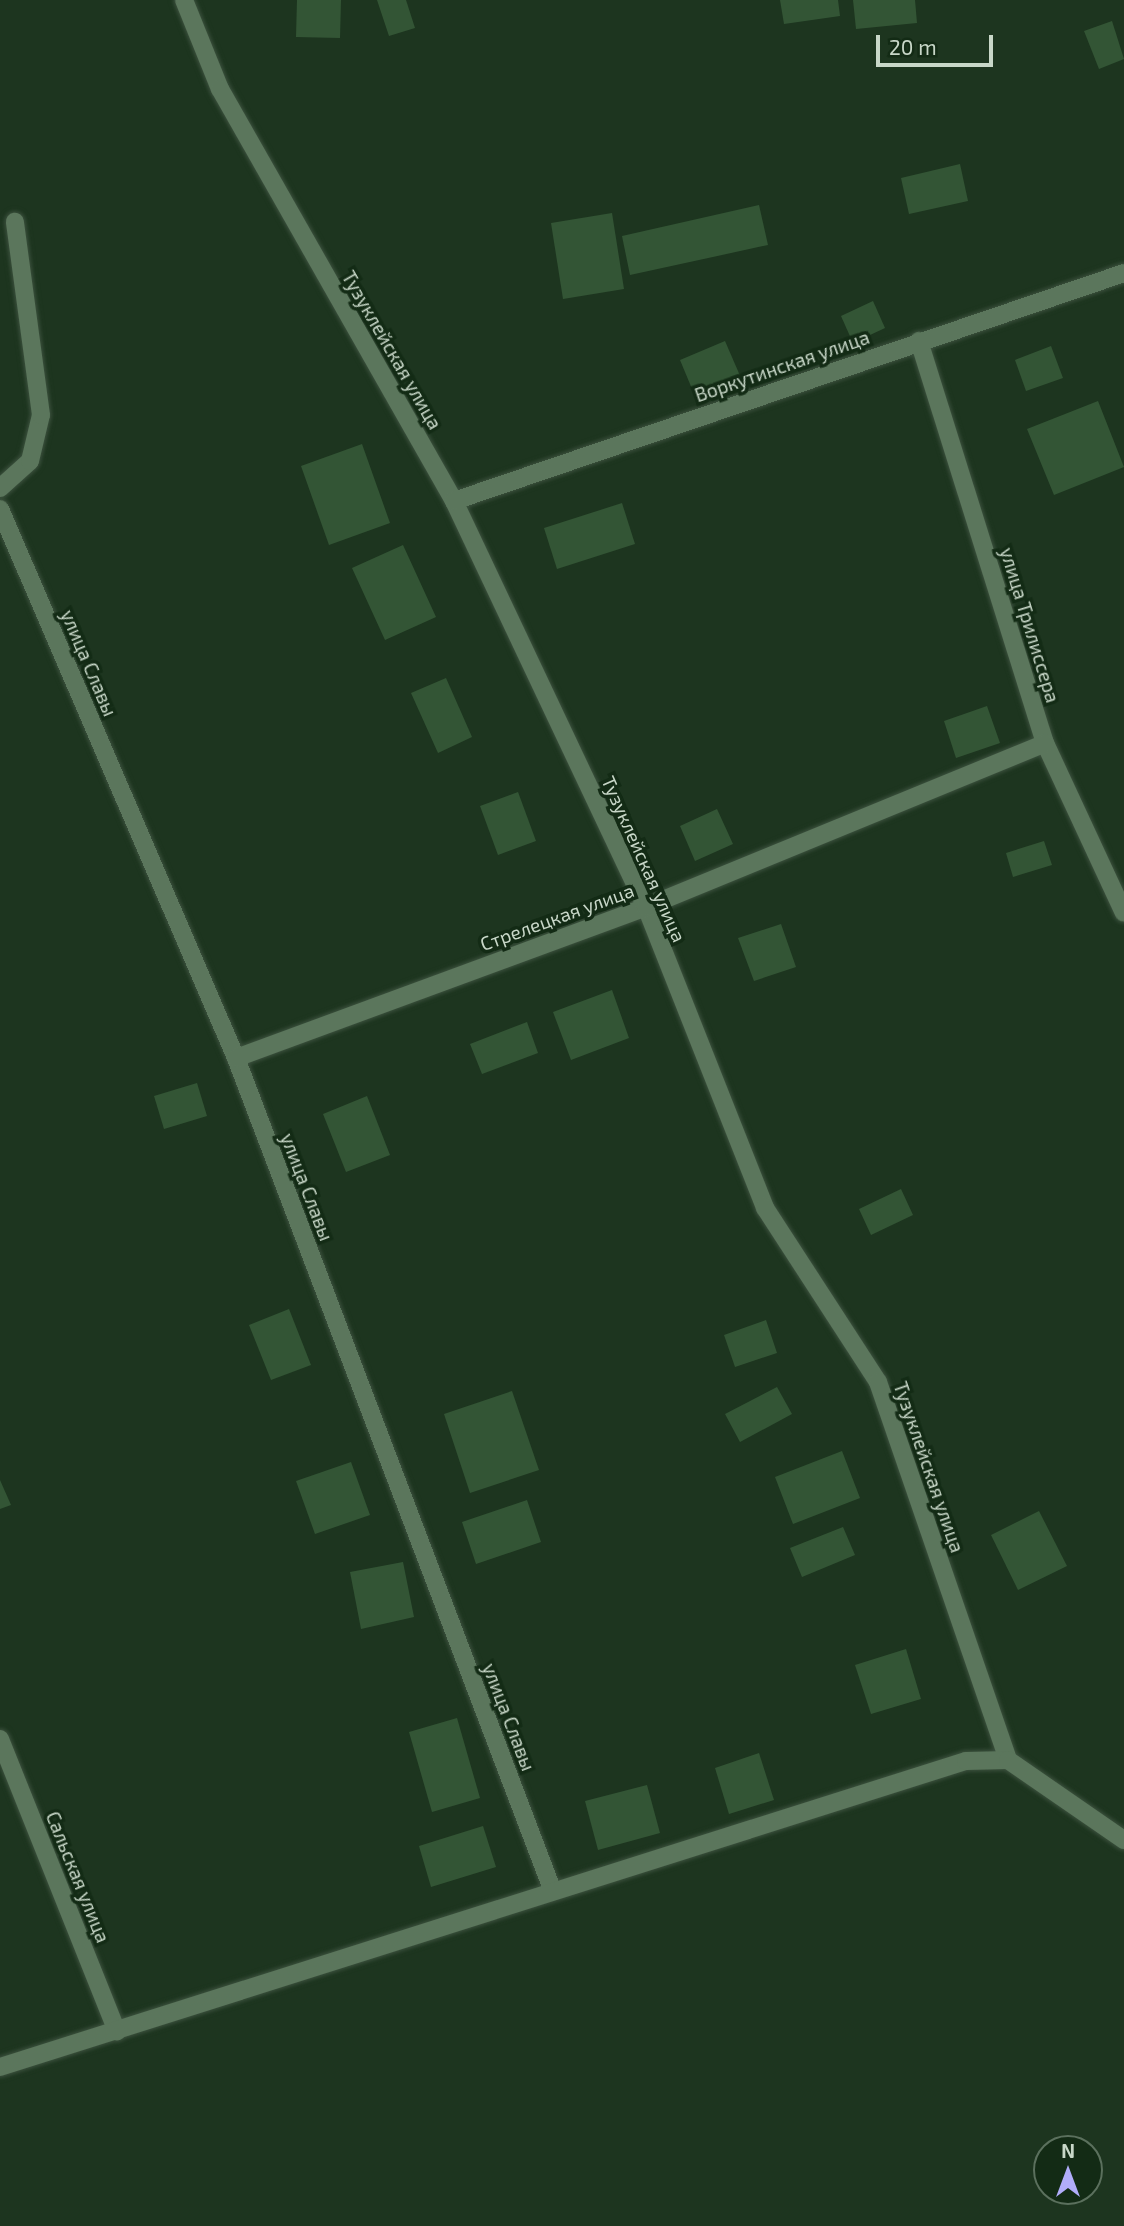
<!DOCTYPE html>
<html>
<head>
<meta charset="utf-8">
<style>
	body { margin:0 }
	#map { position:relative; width:1124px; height:2226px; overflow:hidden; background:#1d351f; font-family:"Exo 2",sans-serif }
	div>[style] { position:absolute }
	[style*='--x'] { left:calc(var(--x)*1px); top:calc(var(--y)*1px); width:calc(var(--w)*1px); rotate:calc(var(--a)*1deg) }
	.building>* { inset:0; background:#335535 }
	.roads { filter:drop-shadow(0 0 2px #3c513e) drop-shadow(0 0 2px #3c513e) }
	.minor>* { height:18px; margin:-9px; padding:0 9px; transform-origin:9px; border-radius:9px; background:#5b765c }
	span { translate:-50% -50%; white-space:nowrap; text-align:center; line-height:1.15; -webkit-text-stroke:7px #132b15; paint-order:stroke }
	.street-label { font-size:19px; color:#c8d7c8 }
	.north { position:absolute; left:1033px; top:2135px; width:70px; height:70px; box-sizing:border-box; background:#132b15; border:2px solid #5b705d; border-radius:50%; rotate:0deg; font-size:19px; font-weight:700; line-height:28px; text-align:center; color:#c8d7c8 }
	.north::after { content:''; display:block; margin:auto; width:24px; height:32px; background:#b1adfa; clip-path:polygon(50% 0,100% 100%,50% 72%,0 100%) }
	.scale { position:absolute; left:876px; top:35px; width:117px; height:32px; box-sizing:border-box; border:4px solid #c8d7c8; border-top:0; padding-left:9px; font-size:21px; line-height:24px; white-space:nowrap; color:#c8d7c8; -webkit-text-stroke:5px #132b15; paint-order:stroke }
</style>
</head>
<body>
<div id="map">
	<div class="building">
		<i style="clip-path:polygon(297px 0,341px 0,340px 38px,296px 37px)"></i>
		<i style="clip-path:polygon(377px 0,406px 0,415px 28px,389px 36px)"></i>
		<i style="clip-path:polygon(780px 0,838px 0,840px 16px,784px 24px)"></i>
		<i style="clip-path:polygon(853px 0,915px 0,917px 23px,856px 29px)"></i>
		<i style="clip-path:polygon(1112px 21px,1124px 59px,1099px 69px,1084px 31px)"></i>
		<i style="clip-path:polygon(960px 164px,968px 201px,909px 214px,901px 178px)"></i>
		<i style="clip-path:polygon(759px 205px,768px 245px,630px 275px,622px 236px)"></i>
		<i style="clip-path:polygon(612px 213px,624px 289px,563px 299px,551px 223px)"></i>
		<i style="clip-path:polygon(873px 301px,885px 328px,853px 343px,841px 316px)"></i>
		<i style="clip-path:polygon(725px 341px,741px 378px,695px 396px,680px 360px)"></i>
		<i style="clip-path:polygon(1051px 346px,1063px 378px,1026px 391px,1015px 360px)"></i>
		<i style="clip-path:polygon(1098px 401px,1124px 467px,1054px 495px,1027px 429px)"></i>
		<i style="clip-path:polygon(362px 444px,390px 523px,329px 545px,301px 466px)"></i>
		<i style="clip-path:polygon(622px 503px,635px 544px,557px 569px,544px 528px)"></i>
		<i style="clip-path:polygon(403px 545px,436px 617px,385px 640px,352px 568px)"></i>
		<i style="clip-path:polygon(446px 678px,472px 737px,438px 753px,411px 693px)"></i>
		<i style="clip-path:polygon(987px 706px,1000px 743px,956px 758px,944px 721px)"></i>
		<i style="clip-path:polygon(518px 792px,536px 841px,498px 855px,480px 806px)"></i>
		<i style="clip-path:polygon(717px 809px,733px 844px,695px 861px,680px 826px)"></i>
		<i style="clip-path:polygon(1044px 841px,1052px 865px,1013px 877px,1006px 853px)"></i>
		<i style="clip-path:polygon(781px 924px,796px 967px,754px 981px,738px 938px)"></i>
		<i style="clip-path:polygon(612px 990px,629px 1038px,571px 1060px,553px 1012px)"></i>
		<i style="clip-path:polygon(527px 1022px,538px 1053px,482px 1074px,470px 1044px)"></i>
		<i style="clip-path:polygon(197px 1083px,207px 1116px,164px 1129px,154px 1096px)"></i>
		<i style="clip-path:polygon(367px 1096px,390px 1155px,346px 1172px,323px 1114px)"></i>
		<i style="clip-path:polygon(901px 1189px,913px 1215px,871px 1235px,859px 1209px)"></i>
		<i style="clip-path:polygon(289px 1309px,311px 1365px,271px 1380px,249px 1325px)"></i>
		<i style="clip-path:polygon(766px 1320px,777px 1353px,735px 1367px,724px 1335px)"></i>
		<i style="clip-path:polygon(777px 1387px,792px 1414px,740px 1442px,725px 1414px)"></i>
		<i style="clip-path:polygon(512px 1391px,539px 1470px,470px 1493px,444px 1414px)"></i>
		<i style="clip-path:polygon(842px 1451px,860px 1498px,793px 1524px,775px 1477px)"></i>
		<i style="clip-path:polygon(351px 1462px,370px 1515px,315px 1534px,296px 1481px)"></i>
		<i style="clip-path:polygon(0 1480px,11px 1505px,0 1509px)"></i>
		<i style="clip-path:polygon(527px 1500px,541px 1542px,476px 1564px,462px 1522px)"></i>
		<i style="clip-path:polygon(1039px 1511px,1067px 1566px,1018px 1590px,991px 1535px)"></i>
		<i style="clip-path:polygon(843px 1527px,855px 1555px,802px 1577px,790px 1548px)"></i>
		<i style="clip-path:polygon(403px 1562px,414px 1617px,361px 1629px,350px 1572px)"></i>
		<i style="clip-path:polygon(906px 1649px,921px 1699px,871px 1714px,855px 1665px)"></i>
		<i style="clip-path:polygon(457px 1718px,480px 1798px,432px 1812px,409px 1732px)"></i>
		<i style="clip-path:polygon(759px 1753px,774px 1800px,729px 1814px,715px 1768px)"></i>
		<i style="clip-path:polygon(647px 1785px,660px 1833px,598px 1850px,585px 1801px)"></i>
		<i style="clip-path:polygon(483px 1826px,496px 1867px,431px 1887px,419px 1846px)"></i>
	</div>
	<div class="roads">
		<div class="minor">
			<i style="--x:184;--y:0;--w:96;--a:68"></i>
			<i style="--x:220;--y:89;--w:474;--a:60.4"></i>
			<i style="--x:454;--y:501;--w:449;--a:64.7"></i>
			<i style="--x:646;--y:907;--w:324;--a:68.4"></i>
			<i style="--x:765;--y:1208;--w:207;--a:57"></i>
			<i style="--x:878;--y:1382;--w:400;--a:71"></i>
			<i style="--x:919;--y:341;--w:421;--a:72.6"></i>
			<i style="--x:1045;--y:743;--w:187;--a:65.1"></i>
			<i style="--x:0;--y:488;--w:40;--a:-42"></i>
			<i style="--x:30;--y:461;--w:47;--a:-76.6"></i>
			<i style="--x:41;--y:415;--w:195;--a:-97.7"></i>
			<i style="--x:454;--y:501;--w:708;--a:-18.79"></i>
			<i style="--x:0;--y:509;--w:598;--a:66.74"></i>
			<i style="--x:236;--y:1058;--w:889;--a:69.18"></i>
			<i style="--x:236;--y:1058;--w:437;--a:-20.2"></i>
			<i style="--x:646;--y:907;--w:431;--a:-22.3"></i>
			<i style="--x:0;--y:1739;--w:315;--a:68.2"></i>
			<i style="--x:0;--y:2067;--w:1013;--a:-17.58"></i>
			<i style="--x:966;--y:1761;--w:42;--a:-1.4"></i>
			<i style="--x:1008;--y:1760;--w:141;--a:34.6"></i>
		</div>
	</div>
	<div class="street-label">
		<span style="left:392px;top:350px;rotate:60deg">Тузуклейская улица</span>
		<span style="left:782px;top:366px;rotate:-19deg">Воркутинская улица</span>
		<span style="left:1030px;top:625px;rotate:73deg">улица Трилиссера</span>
		<span style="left:89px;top:663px;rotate:67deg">улица Славы</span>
		<span style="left:644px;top:859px;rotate:66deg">Тузуклейская улица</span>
		<span style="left:557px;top:917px;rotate:-20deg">Стрелецкая улица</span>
		<span style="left:307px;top:1187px;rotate:69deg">улица Славы</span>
		<span style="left:929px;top:1467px;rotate:71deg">Тузуклейская улица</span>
		<span style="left:509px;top:1717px;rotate:69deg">улица Славы</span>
		<span style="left:78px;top:1877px;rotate:68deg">Сальская улица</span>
	</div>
	<div class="north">N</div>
	<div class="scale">20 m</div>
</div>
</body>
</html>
